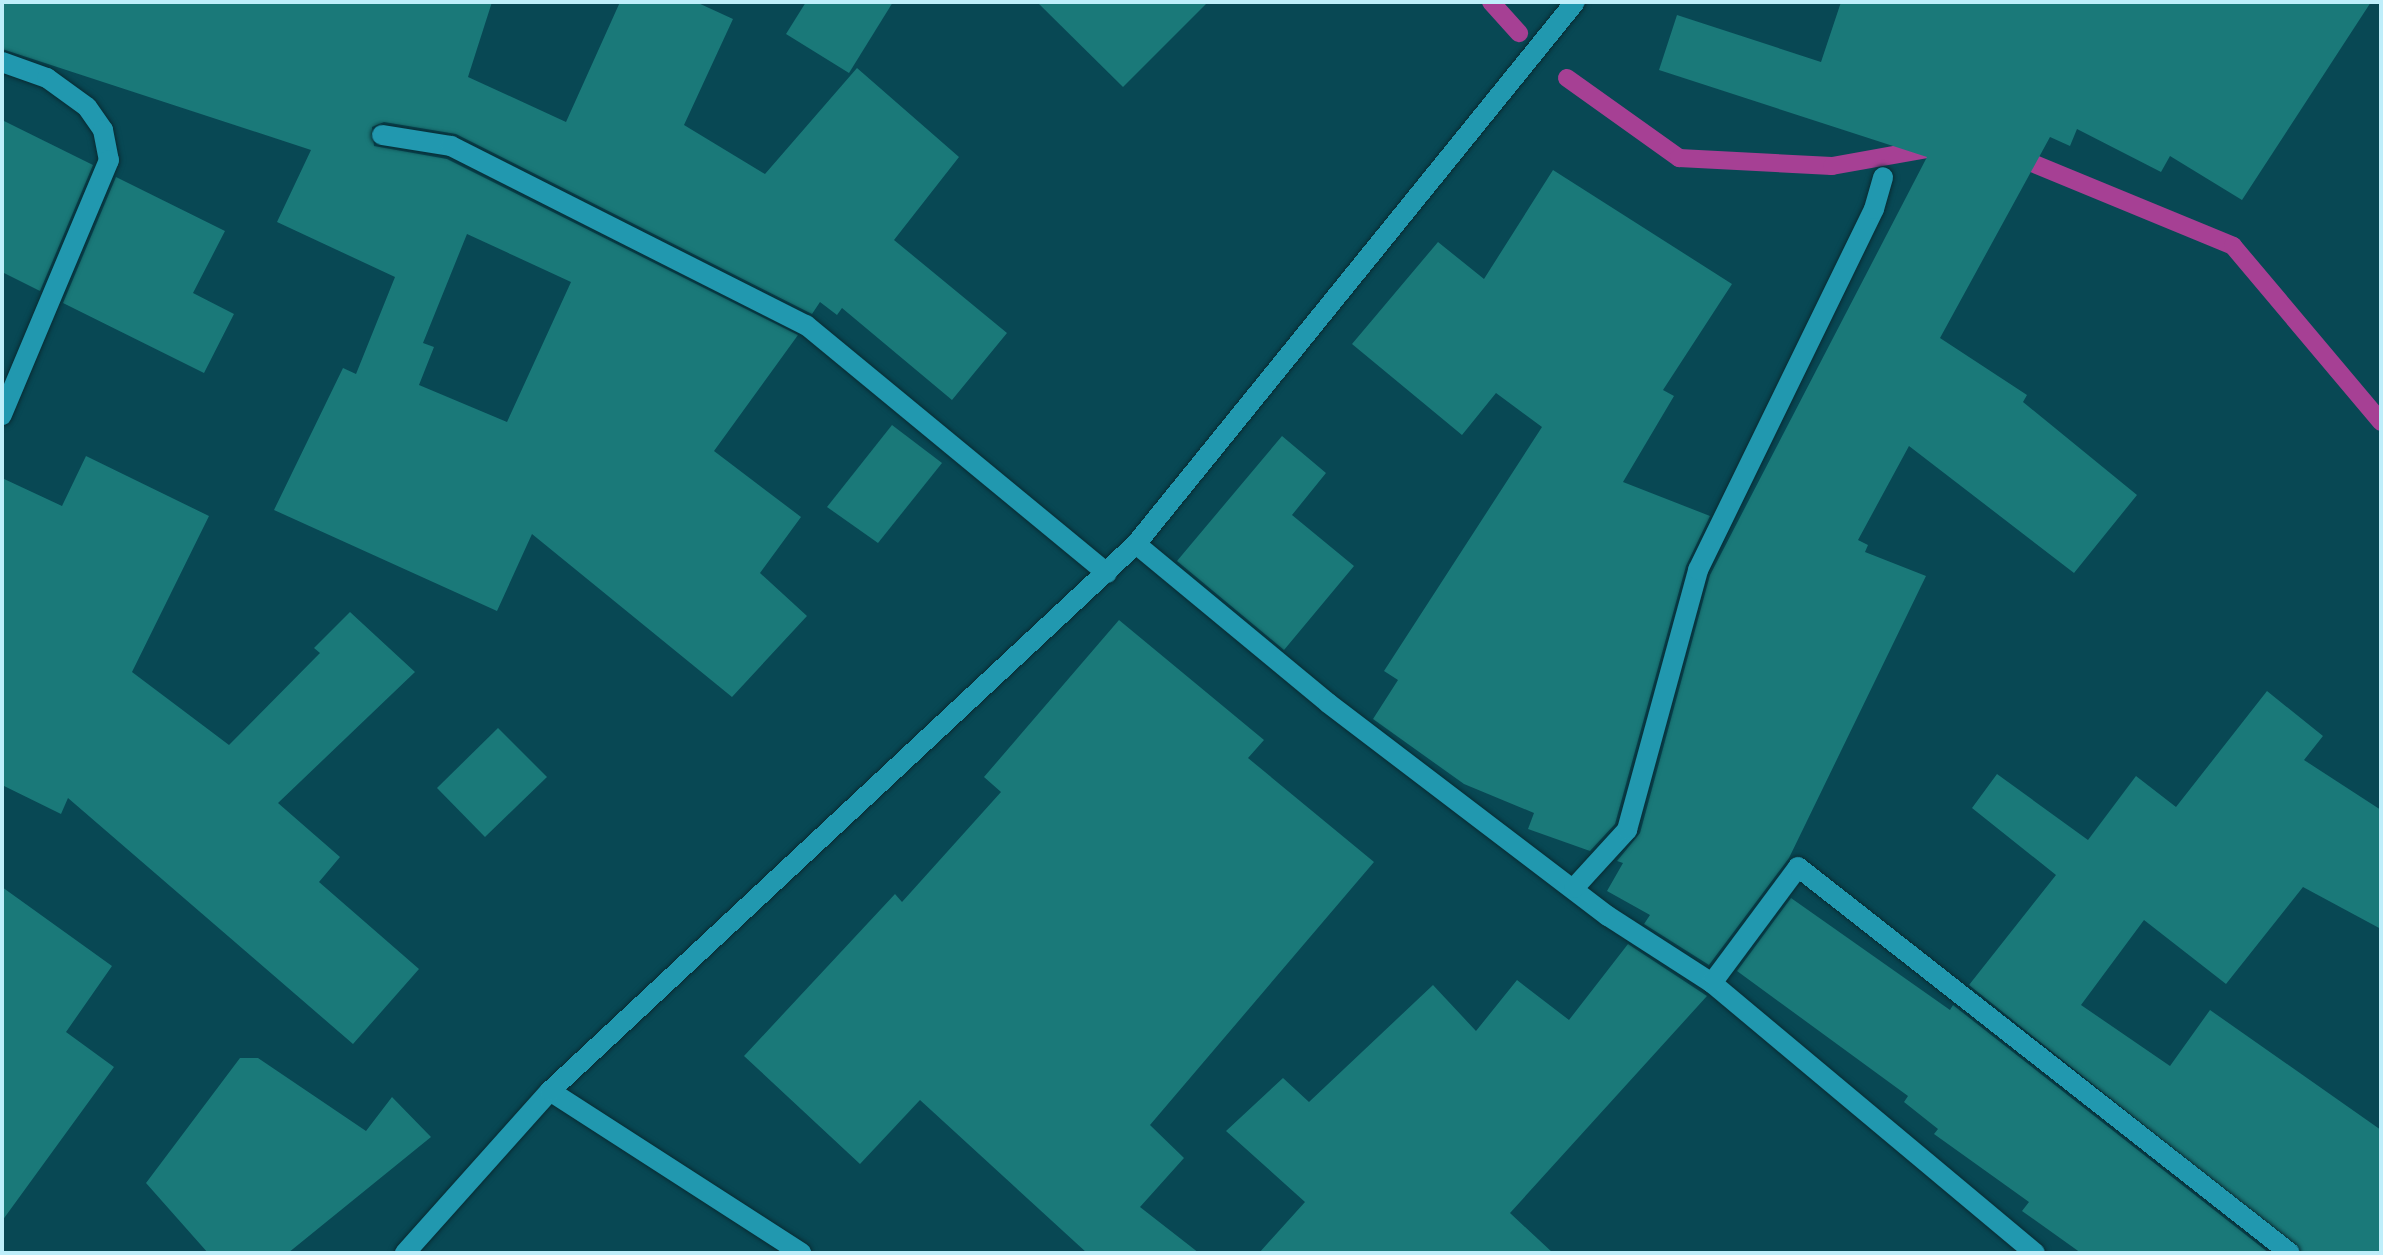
<!DOCTYPE html>
<html>
<head>
<meta charset="utf-8">
<style>
	body { margin:0 }
	#map { position:relative; width:2383px; height:1255px; overflow:hidden; background:#084854; font-family:Jost,sans-serif }
	div>[style] { position:absolute }
	[style*='--x'] { left:calc(var(--x)*1px); top:calc(var(--y)*1px); width:calc(var(--w)*1px); rotate:calc(var(--a)*1deg) }
	.stream>* { height:18px; margin:-9px; padding:0 9px; transform-origin:9px; border-radius:9px; background:#a64094 }
	.building>* { inset:0; background:#1a7979 }
	.roads { filter:drop-shadow(0 0 2px #082b33) drop-shadow(0 0 2px #082b33) }
	.minor>* { height:20px; margin:-10px; padding:0 10px; transform-origin:10px; border-radius:10px; background:#2198af }
	.tertiary>* { height:20px; margin:-10px; padding:0 10px; transform-origin:10px; border-radius:10px; background:#2198af }
	span { translate:-50% -50%; white-space:nowrap; text-align:center; line-height:1.15; -webkit-text-stroke:7px #082b33; paint-order:stroke }
	.frame { position:absolute; inset:0; border:4px solid #beeefa; pointer-events:none }
</style>
</head>
<body>
<div id="map">
	<div class="stream">
		<i style="--x:1491;--y:2;--w:42;--a:47.9"></i>
		<i style="--x:1567;--y:78;--w:138;--a:35.5"></i>
		<i style="--x:1679;--y:158;--w:153;--a:3"></i>
		<i style="--x:1832;--y:166;--w:103;--a:-10.1"></i>
		<i style="--x:2015;--y:156;--w:236;--a:22.4"></i>
		<i style="--x:2233;--y:246;--w:230;--a:49.9"></i>
	</div>
	<div class="building">
		<i style="clip-path:polygon(evenodd,2px 2px,492px 2px,468px 77px,566px 122px,620px 2px,696px 2px,733px 19px,684px 125px,765px 174px,857px 68px,959px 157px,894px 240px,1007px 333px,952px 400px,842px 308px,837px 315px,820px 302px,812px 314px,456px 134px,384px 122px,372px 127px,374px 146px,447px 159px,798px 335px,714px 451px,801px 517px,760px 573px,807px 616px,732px 697px,532px 534px,497px 611px,274px 510px,343px 368px,356px 374px,395px 277px,277px 222px,311px 150px,2px 49px,2px 2px,467px 234px,571px 282px,507px 422px,419px 385px,434px 347px,423px 343px,467px 234px)"></i>
		<i style="clip-path:polygon(806px 2px,893px 2px,849px 73px,786px 34px)"></i>
		<i style="clip-path:polygon(1037px 2px,1208px 2px,1123px 87px)"></i>
		<i style="clip-path:polygon(1841px 2px,2371px 2px,2242px 200px,2170px 156px,2161px 172px,2077px 129px,2070px 146px,2050px 137px,1940px 338px,2027px 395px,2023px 402px,2137px 495px,2074px 573px,1909px 446px,1858px 540px,1868px 545px,1865px 552px,1926px 576px,1789px 858px,1709px 965px,1644px 924px,1650px 915px,1607px 891px,1623px 863px,1617px 861px,1640px 833px,1710px 575px,1927px 157px,1659px 70px,1677px 15px,1821px 62px)"></i>
		<i style="clip-path:polygon(2px 120px,93px 165px,40px 291px,2px 272px)"></i>
		<i style="clip-path:polygon(1553px 170px,1732px 284px,1663px 390px,1674px 396px,1623px 482px,1710px 516px,1686px 566px,1615px 824px,1590px 851px,1528px 829px,1534px 813px,1464px 784px,1373px 719px,1398px 680px,1384px 671px,1542px 427px,1496px 393px,1462px 435px,1352px 344px,1438px 242px,1484px 279px)"></i>
		<i style="clip-path:polygon(116px 177px,225px 231px,193px 293px,234px 314px,204px 373px,63px 303px)"></i>
		<i style="clip-path:polygon(892px 425px,942px 463px,878px 543px,827px 507px)"></i>
		<i style="clip-path:polygon(1282px 436px,1326px 473px,1292px 515px,1354px 566px,1284px 650px,1177px 561px)"></i>
		<i style="clip-path:polygon(86px 456px,209px 516px,132px 672px,229px 745px,320px 653px,314px 648px,350px 612px,415px 672px,278px 803px,340px 857px,319px 882px,419px 969px,353px 1044px,68px 798px,61px 814px,2px 785px,2px 478px,62px 506px)"></i>
		<i style="clip-path:polygon(1119px 620px,1264px 740px,1248px 758px,1374px 862px,1150px 1125px,1184px 1158px,1140px 1207px,1199px 1253px,1087px 1253px,920px 1100px,860px 1164px,744px 1056px,895px 894px,902px 902px,1001px 792px,984px 777px)"></i>
		<i style="clip-path:polygon(2267px 691px,2323px 736px,2304px 760px,2381px 810px,2381px 929px,2303px 887px,2226px 984px,2144px 920px,2081px 1005px,2170px 1066px,2210px 1010px,2381px 1130px,2381px 1253px,2303px 1253px,1969px 985px,2056px 875px,1972px 808px,1997px 774px,2088px 840px,2136px 776px,2176px 807px)"></i>
		<i style="clip-path:polygon(498px 728px,547px 777px,485px 837px,437px 788px)"></i>
		<i style="clip-path:polygon(2px 887px,112px 966px,66px 1032px,114px 1067px,2px 1221px)"></i>
		<i style="clip-path:polygon(1791px 898px,1950px 1010px,1953px 1005px,2269px 1253px,2081px 1253px,2022px 1211px,2029px 1202px,1934px 1134px,1938px 1129px,1904px 1102px,1908px 1096px,1737px 971px)"></i>
		<i style="clip-path:polygon(1628px 944px,1707px 996px,1510px 1213px,1553px 1253px,1259px 1253px,1305px 1202px,1226px 1131px,1283px 1078px,1309px 1102px,1433px 985px,1476px 1031px,1517px 980px,1569px 1020px)"></i>
		<i style="clip-path:polygon(240px 1058px,258px 1058px,366px 1131px,392px 1097px,431px 1137px,288px 1253px,208px 1253px,146px 1183px)"></i>
	</div>
	<div class="roads">
		<div class="minor">
			<i style="--x:2;--y:62;--w:48;--a:19.6"></i>
			<i style="--x:47;--y:78;--w:49;--a:35.9"></i>
			<i style="--x:87;--y:107;--w:28;--a:55"></i>
			<i style="--x:103;--y:130;--w:31;--a:79"></i>
			<i style="--x:109;--y:160;--w:277;--a:112.8"></i>
			<i style="--x:382;--y:135;--w:70;--a:9.1"></i>
			<i style="--x:451;--y:146;--w:398;--a:26.8"></i>
			<i style="--x:806;--y:325;--w:390;--a:39.5"></i>
			<i style="--x:1136;--y:544;--w:249;--a:39.6"></i>
			<i style="--x:1328;--y:703;--w:352;--a:37.3"></i>
			<i style="--x:1608;--y:916;--w:124;--a:32.8"></i>
			<i style="--x:1712;--y:983;--w:421;--a:39.9"></i>
			<i style="--x:1574;--y:888;--w:79;--a:-47.6"></i>
			<i style="--x:1627;--y:830;--w:270;--a:-74.7"></i>
			<i style="--x:1698;--y:570;--w:402;--a:-64"></i>
			<i style="--x:1874;--y:209;--w:33;--a:-74"></i>
			<i style="--x:1712;--y:983;--w:144;--a:-53.4"></i>
			<i style="--x:1798;--y:867;--w:625;--a:38.12"></i>
			<i style="--x:550;--y:1091;--w:299;--a:32.8"></i>
		</div>
		<div class="tertiary">
			<i style="--x:405;--y:1253;--w:217;--a:-48.2"></i>
			<i style="--x:550;--y:1091;--w:802;--a:-43.03"></i>
			<i style="--x:1136;--y:544;--w:697;--a:-50.99"></i>
		</div>
	</div>
	<div class="frame"></div>
</div>
</body>
</html>
